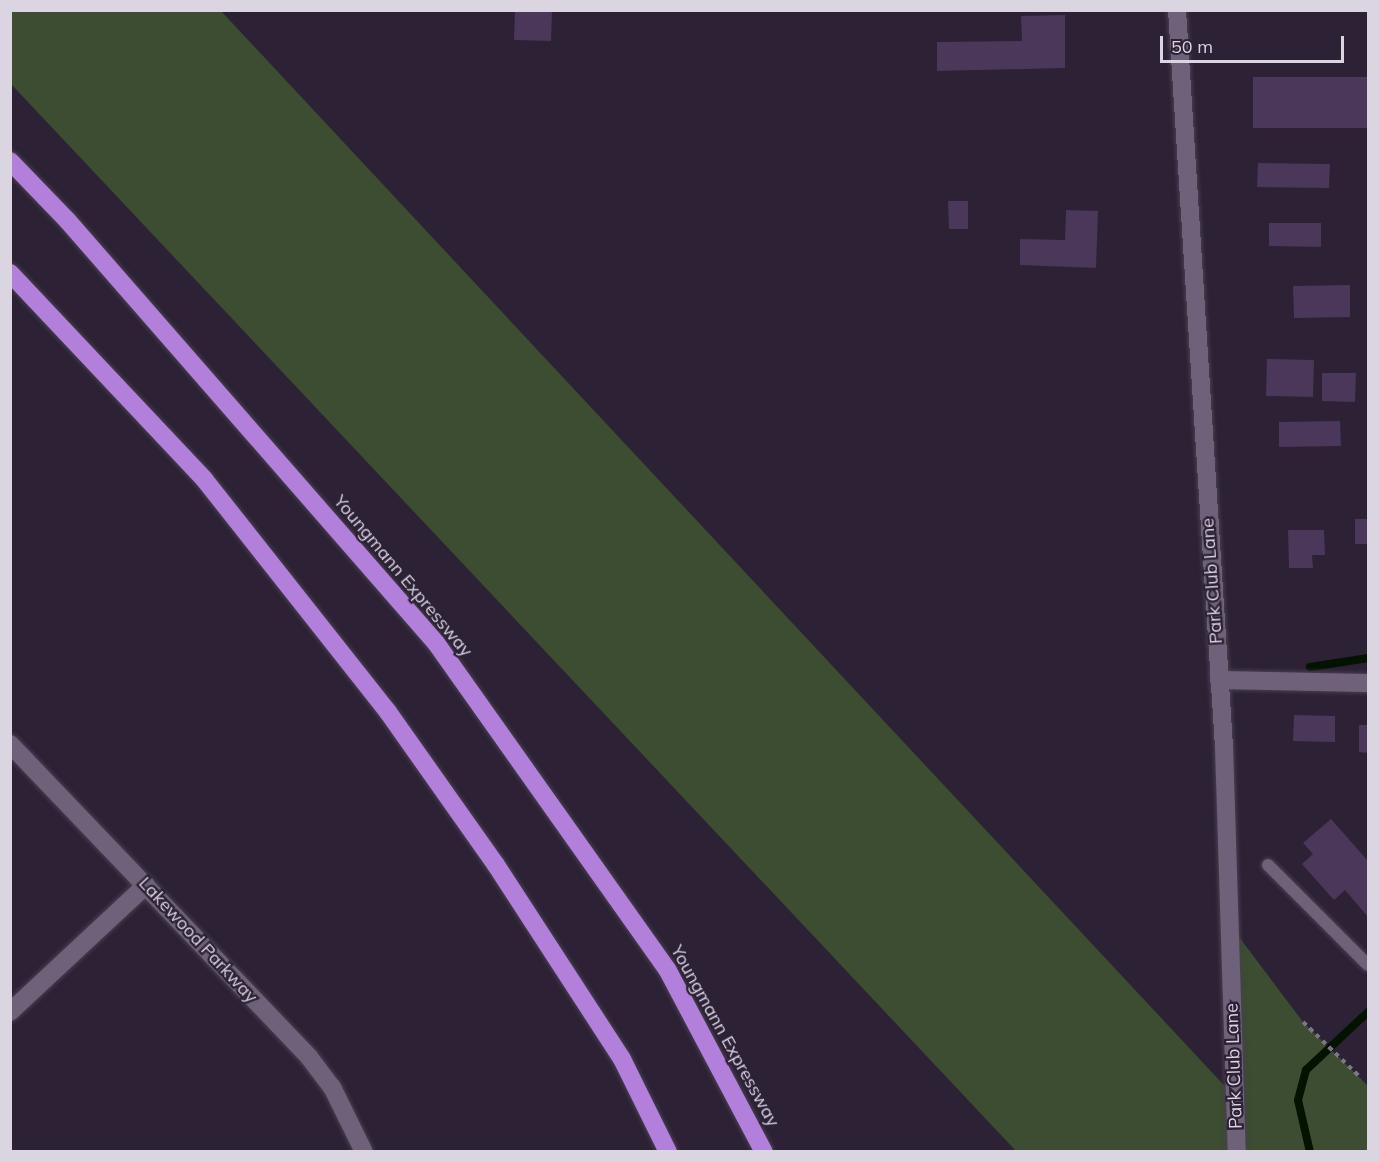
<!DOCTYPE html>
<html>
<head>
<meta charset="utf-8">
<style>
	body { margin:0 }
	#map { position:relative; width:1379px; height:1162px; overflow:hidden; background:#2c2135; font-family:Mulish,sans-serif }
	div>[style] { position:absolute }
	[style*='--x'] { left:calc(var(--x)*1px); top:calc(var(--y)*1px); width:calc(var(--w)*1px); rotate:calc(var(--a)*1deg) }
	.green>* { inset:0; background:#3c4d31 }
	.stream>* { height:8px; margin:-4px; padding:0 4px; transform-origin:4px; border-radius:4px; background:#031300 }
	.building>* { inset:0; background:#4a375a }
	.path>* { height:4px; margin-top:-2px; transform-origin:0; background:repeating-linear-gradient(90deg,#7d7484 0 4.5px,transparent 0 9px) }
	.roads { filter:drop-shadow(0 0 2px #483f4f) drop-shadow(0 0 2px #483f4f) }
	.lane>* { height:12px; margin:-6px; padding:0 6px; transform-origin:6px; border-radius:6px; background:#6e6179 }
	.street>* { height:18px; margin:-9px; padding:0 9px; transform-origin:9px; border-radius:9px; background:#6e6179 }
	.highway>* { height:18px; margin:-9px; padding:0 9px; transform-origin:9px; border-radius:9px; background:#b27fdb }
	span { translate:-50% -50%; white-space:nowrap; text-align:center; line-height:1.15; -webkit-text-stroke:4.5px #2c2135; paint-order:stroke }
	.street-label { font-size:18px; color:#dbd4e1 }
	.frame { position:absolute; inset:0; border:12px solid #dbd4e1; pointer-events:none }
	.scale { position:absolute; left:1160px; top:36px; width:184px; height:27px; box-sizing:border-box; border:3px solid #dbd4e1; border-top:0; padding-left:8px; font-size:18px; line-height:21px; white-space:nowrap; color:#dbd4e1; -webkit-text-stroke:4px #2c2135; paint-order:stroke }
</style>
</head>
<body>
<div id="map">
	<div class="green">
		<i style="clip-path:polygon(11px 11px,221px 11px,1235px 1097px,1230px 925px,1303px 1022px,1368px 1086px,1368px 1151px,1016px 1151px,11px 84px)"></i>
	</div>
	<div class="stream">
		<i style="--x:1310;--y:667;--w:59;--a:-8.8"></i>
		<i style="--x:1310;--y:1152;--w:53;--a:-103"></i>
		<i style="--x:1298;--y:1100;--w:31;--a:-75"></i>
		<i style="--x:1306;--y:1070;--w:85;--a:-43.1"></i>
	</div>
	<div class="building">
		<i style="clip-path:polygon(515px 10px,552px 10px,551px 41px,514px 40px)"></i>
		<i style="clip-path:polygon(1065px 15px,1065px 68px,937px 71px,937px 42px,1022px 41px,1021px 16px)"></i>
		<i style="clip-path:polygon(1253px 77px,1368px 77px,1368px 128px,1253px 128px)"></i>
		<i style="clip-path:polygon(1258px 163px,1330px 164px,1329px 188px,1257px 187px)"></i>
		<i style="clip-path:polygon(948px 201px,968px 201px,968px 229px,949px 229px)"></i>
		<i style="clip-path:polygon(1066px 210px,1098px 211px,1096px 268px,1020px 265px,1020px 239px,1065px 240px)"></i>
		<i style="clip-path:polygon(1269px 223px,1321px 223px,1321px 247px,1269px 246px)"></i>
		<i style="clip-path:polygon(1350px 285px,1350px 317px,1294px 318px,1293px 286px)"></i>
		<i style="clip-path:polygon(1267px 359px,1314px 360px,1313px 397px,1266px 396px)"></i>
		<i style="clip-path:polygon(1322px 373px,1356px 373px,1355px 402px,1322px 401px)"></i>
		<i style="clip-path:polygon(1340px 421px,1341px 446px,1279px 447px,1279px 422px)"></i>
		<i style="clip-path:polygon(1355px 519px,1368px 519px,1368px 544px,1355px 544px)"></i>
		<i style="clip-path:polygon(1288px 530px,1324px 530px,1325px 555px,1312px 555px,1313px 568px,1289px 568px)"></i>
		<i style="clip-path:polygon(1294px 715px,1335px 716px,1335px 742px,1293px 741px)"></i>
		<i style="clip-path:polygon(1359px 725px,1368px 725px,1368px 753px,1359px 752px)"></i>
		<i style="clip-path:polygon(1331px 819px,1368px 861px,1368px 917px,1345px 890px,1334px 900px,1302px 864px,1313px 854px,1303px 843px)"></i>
	</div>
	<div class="path">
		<i style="--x:1303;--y:1022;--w:81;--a:44"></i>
	</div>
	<div class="roads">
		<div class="lane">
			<i style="--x:1268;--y:865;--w:141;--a:45"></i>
		</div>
		<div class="street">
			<i style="--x:1177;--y:10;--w:737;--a:86.35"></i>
			<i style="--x:1224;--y:746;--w:406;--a:88.2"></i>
			<i style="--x:1219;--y:680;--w:149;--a:1.2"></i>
			<i style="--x:10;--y:744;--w:433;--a:46.3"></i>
			<i style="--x:309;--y:1057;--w:38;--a:53"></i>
			<i style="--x:332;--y:1087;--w:72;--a:63.8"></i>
			<i style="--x:10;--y:1012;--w:186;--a:-43"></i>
		</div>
		<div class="highway">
			<i style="--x:10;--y:161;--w:82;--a:46"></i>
			<i style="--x:67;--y:220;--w:561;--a:48.9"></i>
			<i style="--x:436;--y:643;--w:400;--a:54.7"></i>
			<i style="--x:667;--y:969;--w:207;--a:62.1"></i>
			<i style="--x:10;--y:273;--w:283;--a:46.7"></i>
			<i style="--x:204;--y:479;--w:297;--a:51.7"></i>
			<i style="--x:388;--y:712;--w:187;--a:54.8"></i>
			<i style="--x:496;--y:865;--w:231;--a:57"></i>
			<i style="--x:622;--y:1059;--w:104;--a:63.7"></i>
		</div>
	</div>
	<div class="street-label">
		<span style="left:403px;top:576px;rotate:50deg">Youngmann Expressway</span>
		<span style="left:1212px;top:581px;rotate:-94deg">Park Club Lane</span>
		<span style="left:198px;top:940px;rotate:47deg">Lakewood Parkway</span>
		<span style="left:725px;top:1036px;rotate:61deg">Youngmann Expressway</span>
		<span style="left:1234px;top:1066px;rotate:-92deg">Park Club Lane</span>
	</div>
	<div class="frame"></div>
	<div class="scale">50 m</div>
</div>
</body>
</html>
